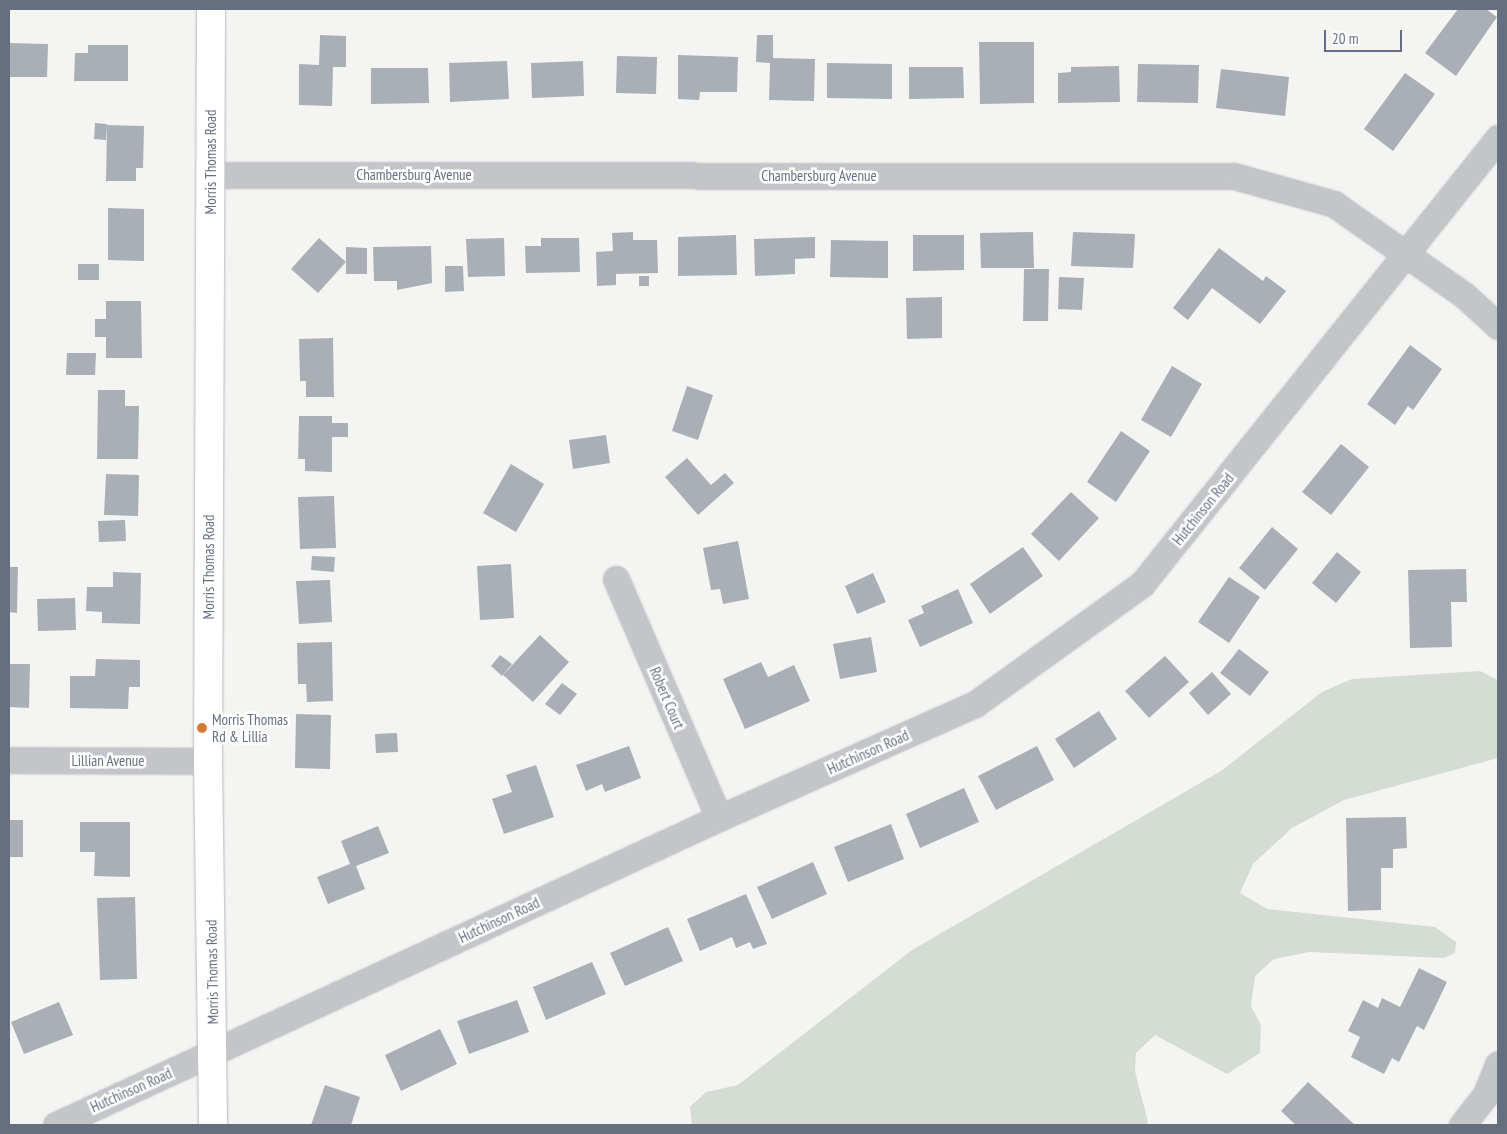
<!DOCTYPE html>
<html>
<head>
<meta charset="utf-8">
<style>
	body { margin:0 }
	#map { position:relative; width:1507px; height:1134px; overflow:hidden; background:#f4f5f2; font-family:"PT Sans Narrow",sans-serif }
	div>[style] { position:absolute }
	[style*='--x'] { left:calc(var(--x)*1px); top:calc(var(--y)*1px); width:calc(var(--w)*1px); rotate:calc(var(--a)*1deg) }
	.green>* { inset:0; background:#d5dcd3 }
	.building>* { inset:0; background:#aaafb5 }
	.roads { filter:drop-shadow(0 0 1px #b5b8bd) drop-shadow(0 0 1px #b5b8bd) }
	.minor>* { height:25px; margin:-12.5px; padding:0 12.5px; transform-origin:12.5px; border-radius:12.5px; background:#c3c5c9 }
	.secondary>* { height:28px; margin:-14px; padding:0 14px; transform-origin:14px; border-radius:14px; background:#fff }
	.dots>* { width:14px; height:14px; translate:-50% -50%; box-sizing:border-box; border:2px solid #fff; border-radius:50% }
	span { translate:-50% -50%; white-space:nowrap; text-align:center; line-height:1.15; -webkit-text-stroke:5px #fff; paint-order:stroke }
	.street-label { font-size:15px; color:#666f80 }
	.poi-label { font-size:15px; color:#666f80 }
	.left { translate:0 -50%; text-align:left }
	.frame { position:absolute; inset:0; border:10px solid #666f80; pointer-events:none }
	.scale { position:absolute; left:1324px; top:30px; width:78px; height:22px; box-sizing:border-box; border:2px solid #666f80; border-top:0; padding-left:6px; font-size:15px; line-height:18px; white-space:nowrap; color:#666f80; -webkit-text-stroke:4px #fff; paint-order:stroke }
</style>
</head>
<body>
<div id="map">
	<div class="green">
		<i style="clip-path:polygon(1480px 671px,1498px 680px,1498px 758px,1344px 800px,1292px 828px,1253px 864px,1240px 893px,1267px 909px,1435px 927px,1456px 942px,1455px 953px,1444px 958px,1310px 952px,1274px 959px,1255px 976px,1251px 1006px,1261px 1025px,1260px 1053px,1227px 1074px,1155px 1035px,1136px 1053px,1135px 1071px,1148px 1122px,1145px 1125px,692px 1125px,690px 1107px,706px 1092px,738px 1085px,912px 950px,1221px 771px,1322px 692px,1352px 679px)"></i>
	</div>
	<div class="building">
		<i style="clip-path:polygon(1458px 9px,1486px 9px,1497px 17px,1456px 76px,1425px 53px)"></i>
		<i style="clip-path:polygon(320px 35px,346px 36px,346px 67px,333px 67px,332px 106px,299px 105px,299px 64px,319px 65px)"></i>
		<i style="clip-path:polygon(757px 35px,773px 35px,773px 58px,815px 59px,814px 101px,769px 100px,770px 63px,756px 62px)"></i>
		<i style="clip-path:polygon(979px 42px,1034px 42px,1034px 103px,980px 104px)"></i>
		<i style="clip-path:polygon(9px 43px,48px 44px,47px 77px,9px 77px)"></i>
		<i style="clip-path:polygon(88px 45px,128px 45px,128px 81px,74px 81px,75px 53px,88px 53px)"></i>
		<i style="clip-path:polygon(678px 55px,738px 57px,737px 92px,700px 92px,699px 100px,678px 99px)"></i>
		<i style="clip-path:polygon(617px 56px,657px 57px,656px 94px,616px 93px)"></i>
		<i style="clip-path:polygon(507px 61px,509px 99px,450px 102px,449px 63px)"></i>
		<i style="clip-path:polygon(583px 61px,584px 96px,532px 98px,531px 63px)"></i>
		<i style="clip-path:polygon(827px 63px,892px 64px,892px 99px,827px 98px)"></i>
		<i style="clip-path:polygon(1138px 64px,1199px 65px,1198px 103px,1137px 102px)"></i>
		<i style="clip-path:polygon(1119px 66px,1120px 102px,1058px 103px,1058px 73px,1071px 72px,1071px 67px)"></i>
		<i style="clip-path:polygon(909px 67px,963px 67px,964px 98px,909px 99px)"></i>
		<i style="clip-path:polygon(371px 68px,428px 68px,429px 103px,371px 104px)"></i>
		<i style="clip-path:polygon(1221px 69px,1289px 77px,1285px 116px,1216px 108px)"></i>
		<i style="clip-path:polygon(1405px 73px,1435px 94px,1393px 151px,1364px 129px)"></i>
		<i style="clip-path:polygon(95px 123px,107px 124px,106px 140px,94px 139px)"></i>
		<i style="clip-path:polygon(107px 125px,144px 126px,143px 168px,136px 168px,136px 181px,106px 181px)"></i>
		<i style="clip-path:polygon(108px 208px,144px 209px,144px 261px,108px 260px)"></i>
		<i style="clip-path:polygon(633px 232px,633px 240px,657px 240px,658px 273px,616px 274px,616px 285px,597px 286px,596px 252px,613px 251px,612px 233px)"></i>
		<i style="clip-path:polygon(1033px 232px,1034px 268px,981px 268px,980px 233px)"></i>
		<i style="clip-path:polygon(1073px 232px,1135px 234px,1133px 268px,1071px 266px)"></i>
		<i style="clip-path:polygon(736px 235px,737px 275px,678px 276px,678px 237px)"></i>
		<i style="clip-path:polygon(913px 235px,964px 235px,964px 270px,913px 271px)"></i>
		<i style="clip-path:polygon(815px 237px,815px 258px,795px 259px,795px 274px,755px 276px,754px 239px)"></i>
		<i style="clip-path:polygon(319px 238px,346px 262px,318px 293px,291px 269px)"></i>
		<i style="clip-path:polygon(504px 238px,505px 276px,468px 277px,466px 239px)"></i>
		<i style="clip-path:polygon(541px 238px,579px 238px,580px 272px,526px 273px,525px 246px,541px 246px)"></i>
		<i style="clip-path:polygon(831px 240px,888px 241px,888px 278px,830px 277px)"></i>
		<i style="clip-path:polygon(431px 246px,432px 283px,397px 290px,397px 281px,374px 281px,373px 247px)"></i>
		<i style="clip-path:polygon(346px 247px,367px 248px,367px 274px,346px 274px)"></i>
		<i style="clip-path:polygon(1219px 248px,1263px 281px,1266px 276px,1286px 291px,1260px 324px,1212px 288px,1188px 320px,1173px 308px)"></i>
		<i style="clip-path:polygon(78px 264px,99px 264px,99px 280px,78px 280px)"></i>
		<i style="clip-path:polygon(445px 266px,463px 266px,464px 291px,445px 292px)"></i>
		<i style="clip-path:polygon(1024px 269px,1049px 269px,1048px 321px,1023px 321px)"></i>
		<i style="clip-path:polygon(639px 276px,649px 276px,649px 286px,639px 286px)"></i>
		<i style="clip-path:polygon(1059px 277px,1084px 278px,1082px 310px,1058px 309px)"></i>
		<i style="clip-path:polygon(942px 297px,942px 338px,907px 339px,906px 298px)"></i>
		<i style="clip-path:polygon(106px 301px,141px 301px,142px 358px,106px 358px,106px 337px,95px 337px,95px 319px,106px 319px)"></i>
		<i style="clip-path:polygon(333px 338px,334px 397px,306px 397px,306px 381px,300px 381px,299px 339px)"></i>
		<i style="clip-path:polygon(1410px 345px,1442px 369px,1413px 410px,1408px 406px,1395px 425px,1367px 404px)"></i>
		<i style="clip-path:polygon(67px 353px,96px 353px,95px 375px,66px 375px)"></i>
		<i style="clip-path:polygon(1172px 366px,1202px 384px,1171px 437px,1141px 420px)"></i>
		<i style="clip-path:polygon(687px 386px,713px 395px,698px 440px,672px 431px)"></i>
		<i style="clip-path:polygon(98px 390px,125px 390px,125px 406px,139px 406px,138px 459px,97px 459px)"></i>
		<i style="clip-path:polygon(299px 416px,332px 416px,332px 423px,348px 423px,348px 437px,332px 437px,332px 472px,305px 471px,305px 459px,298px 459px)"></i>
		<i style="clip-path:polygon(1121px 431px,1150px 451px,1116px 502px,1087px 482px)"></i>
		<i style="clip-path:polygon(606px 435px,610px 463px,573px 469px,569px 440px)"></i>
		<i style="clip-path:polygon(1341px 444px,1369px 467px,1331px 515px,1302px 492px)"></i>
		<i style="clip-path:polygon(687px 458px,711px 485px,725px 473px,734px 483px,698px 515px,665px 477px)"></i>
		<i style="clip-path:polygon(511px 464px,544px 484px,516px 532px,483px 513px)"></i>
		<i style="clip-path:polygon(106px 474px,139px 475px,138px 516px,104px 515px)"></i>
		<i style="clip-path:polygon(1071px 492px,1099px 518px,1059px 561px,1031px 534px)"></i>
		<i style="clip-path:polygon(334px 496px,336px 548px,300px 549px,298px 497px)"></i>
		<i style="clip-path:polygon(125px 520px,126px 541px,99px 542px,98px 521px)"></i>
		<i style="clip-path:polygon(1272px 527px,1298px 549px,1265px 590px,1239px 568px)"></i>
		<i style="clip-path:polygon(738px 541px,749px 599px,723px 604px,720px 589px,711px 590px,703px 548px)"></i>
		<i style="clip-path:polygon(1023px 547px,1043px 576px,990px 614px,970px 584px)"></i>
		<i style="clip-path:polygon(1337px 552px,1361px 572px,1336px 603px,1312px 583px)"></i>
		<i style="clip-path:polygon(312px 556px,335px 557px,334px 572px,311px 570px)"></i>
		<i style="clip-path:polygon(511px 564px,514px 618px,480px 620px,477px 566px)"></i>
		<i style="clip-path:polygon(9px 567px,18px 567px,17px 613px,9px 612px)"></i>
		<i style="clip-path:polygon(1466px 569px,1467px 602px,1451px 602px,1452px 647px,1410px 648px,1408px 570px)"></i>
		<i style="clip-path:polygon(113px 572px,141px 573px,140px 624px,102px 623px,102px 612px,86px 611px,87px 587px,113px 587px)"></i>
		<i style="clip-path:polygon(873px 573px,886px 602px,857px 614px,845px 586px)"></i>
		<i style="clip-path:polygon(1229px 577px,1260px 597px,1229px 643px,1198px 622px)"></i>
		<i style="clip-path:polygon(330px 580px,332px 622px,299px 624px,296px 581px)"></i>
		<i style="clip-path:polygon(958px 589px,973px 623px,920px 647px,908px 620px,924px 613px,921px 606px)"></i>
		<i style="clip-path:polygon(75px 598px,76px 630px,38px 631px,37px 599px)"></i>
		<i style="clip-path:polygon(540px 635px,569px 662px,533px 702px,503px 675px)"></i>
		<i style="clip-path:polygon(871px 637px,877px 672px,840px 679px,833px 644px)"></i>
		<i style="clip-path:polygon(332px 642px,333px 701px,307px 702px,306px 684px,298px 684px,297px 643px)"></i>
		<i style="clip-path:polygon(1239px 649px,1269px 672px,1250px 696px,1220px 673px)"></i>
		<i style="clip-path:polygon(500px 655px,512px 664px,502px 676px,491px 666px)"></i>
		<i style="clip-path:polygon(1165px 656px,1189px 682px,1149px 718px,1125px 691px)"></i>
		<i style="clip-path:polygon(96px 659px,140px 660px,140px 687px,129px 687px,128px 709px,70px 708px,70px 676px,95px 676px)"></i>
		<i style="clip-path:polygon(761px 662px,768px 677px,794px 665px,810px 701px,745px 729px,723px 679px)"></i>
		<i style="clip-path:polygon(9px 664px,30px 664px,29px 708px,9px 707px)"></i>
		<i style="clip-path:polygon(1212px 672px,1231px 694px,1208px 715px,1189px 693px)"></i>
		<i style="clip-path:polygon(562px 683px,577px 694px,560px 715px,545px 704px)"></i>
		<i style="clip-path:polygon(1099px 711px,1117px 739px,1074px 768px,1055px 739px)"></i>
		<i style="clip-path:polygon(296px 714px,331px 715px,330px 769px,295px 768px)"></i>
		<i style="clip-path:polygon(397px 733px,398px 752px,376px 753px,375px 734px)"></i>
		<i style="clip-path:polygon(629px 746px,641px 778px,605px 792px,602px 784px,586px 791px,576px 765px)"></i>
		<i style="clip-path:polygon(1037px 746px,1054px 780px,996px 810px,978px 776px)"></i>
		<i style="clip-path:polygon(536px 765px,554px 817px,504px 834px,492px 799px,512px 792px,506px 775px)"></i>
		<i style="clip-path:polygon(964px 788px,979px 822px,920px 848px,906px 814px)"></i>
		<i style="clip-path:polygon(1406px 817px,1407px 848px,1393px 849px,1393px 868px,1381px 868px,1381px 910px,1348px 911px,1346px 818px)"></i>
		<i style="clip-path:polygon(9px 820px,23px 820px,23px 857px,9px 857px)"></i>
		<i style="clip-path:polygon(80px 822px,130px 822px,130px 877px,94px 876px,95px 852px,80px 852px)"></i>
		<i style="clip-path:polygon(891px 824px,904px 859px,848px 882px,834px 847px)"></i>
		<i style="clip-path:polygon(378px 826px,389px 853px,356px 866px,365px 889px,328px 904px,317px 877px,350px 864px,341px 841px)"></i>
		<i style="clip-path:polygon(813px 862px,827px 894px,772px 919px,757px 887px)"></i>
		<i style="clip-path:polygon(746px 894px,767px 944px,753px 949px,750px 942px,736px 948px,732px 937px,700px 951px,687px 919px)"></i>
		<i style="clip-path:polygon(135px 897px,137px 979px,100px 980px,97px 898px)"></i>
		<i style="clip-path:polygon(668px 927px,683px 961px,625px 986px,610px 953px)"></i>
		<i style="clip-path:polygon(592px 962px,606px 994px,546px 1020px,533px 987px)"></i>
		<i style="clip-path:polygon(1419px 968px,1447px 982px,1424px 1030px,1417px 1026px,1399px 1062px,1392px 1058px,1384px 1074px,1351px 1057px,1360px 1037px,1348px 1031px,1363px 1000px,1378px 1008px,1382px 998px,1400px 1007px)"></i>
		<i style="clip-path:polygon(517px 1000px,529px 1032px,469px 1054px,457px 1021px)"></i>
		<i style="clip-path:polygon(59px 1002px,73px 1035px,24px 1054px,11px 1022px)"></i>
		<i style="clip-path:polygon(440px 1029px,457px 1064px,401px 1091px,385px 1055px)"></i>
		<i style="clip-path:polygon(1308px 1082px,1355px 1125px,1296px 1125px,1281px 1111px)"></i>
		<i style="clip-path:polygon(325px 1085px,360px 1097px,351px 1125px,311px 1125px)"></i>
	</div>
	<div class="roads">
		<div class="minor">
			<i style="--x:212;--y:175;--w:1022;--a:0.06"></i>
			<i style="--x:1234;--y:176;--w:104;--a:15.6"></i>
			<i style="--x:1334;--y:204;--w:159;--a:35"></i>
			<i style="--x:1464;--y:295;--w:46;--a:42.4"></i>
			<i style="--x:616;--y:579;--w:260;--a:66.7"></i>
			<i style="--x:9;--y:760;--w:199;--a:0.3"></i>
			<i style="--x:56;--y:1125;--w:731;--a:-24.85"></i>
			<i style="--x:719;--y:818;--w:280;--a:-24"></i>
			<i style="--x:975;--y:704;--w:206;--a:-35.7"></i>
			<i style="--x:1142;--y:584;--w:571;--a:-51.4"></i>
			<i style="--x:1462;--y:1125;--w:39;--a:-52"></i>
			<i style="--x:1486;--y:1094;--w:32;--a:-68"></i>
		</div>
		<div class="secondary">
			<i style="--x:211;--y:9;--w:752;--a:90.23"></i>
			<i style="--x:208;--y:761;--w:364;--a:89.2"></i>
		</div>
	</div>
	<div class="dots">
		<i style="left:202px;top:728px;background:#d57a32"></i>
	</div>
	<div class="street-label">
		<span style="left:211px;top:162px;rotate:-90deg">Morris Thomas Road</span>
		<span style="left:414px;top:175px">Chambersburg Avenue</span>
		<span style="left:819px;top:176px">Chambersburg Avenue</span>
		<span style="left:1203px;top:509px;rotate:-51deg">Hutchinson Road</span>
		<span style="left:209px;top:567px;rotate:-90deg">Morris Thomas Road</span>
		<span style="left:667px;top:698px;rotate:67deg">Robert Court</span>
		<span style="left:868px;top:752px;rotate:-24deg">Hutchinson Road</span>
		<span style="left:108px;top:761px">Lillian Avenue</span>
		<span style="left:499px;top:920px;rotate:-25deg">Hutchinson Road</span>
		<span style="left:212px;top:972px;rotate:-91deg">Morris Thomas Road</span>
		<span style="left:131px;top:1090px;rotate:-24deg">Hutchinson Road</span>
	</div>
	<div class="poi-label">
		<span class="left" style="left:212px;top:728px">Morris Thomas<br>Rd &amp; Lillia</span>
	</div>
	<div class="frame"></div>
	<div class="scale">20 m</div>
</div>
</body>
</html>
